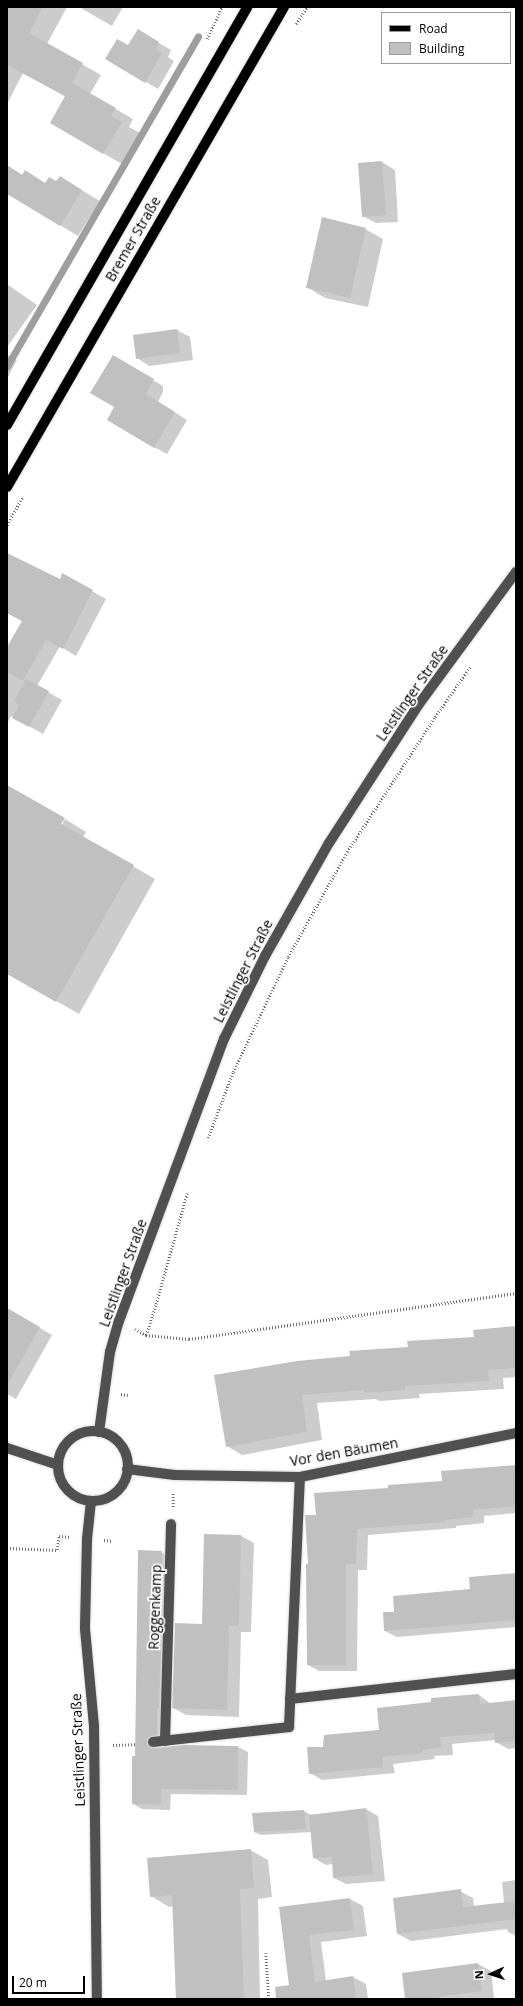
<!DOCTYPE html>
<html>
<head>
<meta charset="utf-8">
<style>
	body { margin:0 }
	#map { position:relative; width:523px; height:2006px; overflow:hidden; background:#fff; font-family:"Open Sans",sans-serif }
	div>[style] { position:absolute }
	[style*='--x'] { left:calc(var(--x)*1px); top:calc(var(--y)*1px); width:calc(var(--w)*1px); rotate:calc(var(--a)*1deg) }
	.shadow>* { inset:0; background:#0003 }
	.stream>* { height:7px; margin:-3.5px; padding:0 3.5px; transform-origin:3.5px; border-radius:3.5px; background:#9e9e9e }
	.building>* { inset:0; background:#c0c0c0 }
	.path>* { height:2.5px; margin-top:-1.25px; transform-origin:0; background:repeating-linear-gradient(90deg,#727272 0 1px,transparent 0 3px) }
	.roads { filter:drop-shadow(0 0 1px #dbdbdb) drop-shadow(0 0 1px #dbdbdb) }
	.minor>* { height:10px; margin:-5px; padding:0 5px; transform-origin:5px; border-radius:5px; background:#505050 }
	.minor>.ring { margin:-5px; padding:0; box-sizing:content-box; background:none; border:10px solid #505050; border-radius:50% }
	.major>* { height:10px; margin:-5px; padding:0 5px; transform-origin:5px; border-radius:5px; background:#000 }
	span { translate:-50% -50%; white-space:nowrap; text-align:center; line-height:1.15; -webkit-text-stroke:3.5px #fff; paint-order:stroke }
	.street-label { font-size:14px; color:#000 }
	.frame { position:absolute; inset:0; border:8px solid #000; pointer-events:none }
	.legend { position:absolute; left:381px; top:12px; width:130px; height:52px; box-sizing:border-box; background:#fff; border:1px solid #999; margin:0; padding:5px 7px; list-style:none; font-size:12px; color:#000 }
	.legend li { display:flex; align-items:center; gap:8px; height:20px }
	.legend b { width:20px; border:1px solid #999 }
	.north { position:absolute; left:471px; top:1954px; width:40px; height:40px; -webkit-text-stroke:3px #fff; paint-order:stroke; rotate:267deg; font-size:11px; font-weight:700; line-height:16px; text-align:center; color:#000 }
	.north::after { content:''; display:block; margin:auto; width:14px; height:18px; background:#000; clip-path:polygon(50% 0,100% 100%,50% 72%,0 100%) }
	.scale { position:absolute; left:12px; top:1976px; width:73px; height:18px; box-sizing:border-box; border:2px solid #000; border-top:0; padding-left:5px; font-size:12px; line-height:14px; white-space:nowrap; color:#000; -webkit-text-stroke:3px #fff; paint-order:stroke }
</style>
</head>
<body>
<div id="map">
	<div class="shadow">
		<i style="clip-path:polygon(7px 7px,67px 7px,47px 44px,101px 75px,90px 94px,133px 119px,129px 127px,140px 133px,122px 164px,51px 123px,66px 97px,23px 73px,7px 104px)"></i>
		<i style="clip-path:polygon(79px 7px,123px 7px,112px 26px)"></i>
		<i style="clip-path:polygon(150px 38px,171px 50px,168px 57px,174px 61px,158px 89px,107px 59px,128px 47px)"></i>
		<i style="clip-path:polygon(382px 162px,395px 170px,398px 222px,376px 223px,363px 216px)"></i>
		<i style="clip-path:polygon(7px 166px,23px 175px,46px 184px,57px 182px,78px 188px,100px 201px,78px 236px,7px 193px)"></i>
		<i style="clip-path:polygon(365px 229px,383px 239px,368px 307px,325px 298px,307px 287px)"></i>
		<i style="clip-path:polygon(7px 284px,37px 305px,7px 347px)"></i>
		<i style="clip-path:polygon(177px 330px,190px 337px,193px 360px,149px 366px,137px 358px)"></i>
		<i style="clip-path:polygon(7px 355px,17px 360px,7px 379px)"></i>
		<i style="clip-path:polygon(113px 356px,163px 386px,163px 392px,158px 402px,187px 420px,167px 454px,154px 447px)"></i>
		<i style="clip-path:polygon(7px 554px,60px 580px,63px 575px,106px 599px,76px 656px,60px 646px,37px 686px,62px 700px,43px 734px,11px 716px,7px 724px,7px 649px,23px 621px,7px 613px)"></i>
		<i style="clip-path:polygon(7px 786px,60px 828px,65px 819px,86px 832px,83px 837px,155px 879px,79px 1014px,7px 973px)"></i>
		<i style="clip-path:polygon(7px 1309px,52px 1335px,16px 1399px,7px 1394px)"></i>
		<i style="clip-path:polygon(516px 1327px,516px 1377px,503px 1378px,504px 1389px,419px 1394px,420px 1398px,380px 1401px,375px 1399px,317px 1403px,322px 1440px,242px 1455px,227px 1446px,351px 1357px,475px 1338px)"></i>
		<i style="clip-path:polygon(516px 1467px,516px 1513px,484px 1516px,484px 1523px,456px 1526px,456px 1528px,368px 1535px,367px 1570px,358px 1570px,357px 1671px,319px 1671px,308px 1665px,310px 1565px,317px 1515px,389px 1489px,443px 1482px)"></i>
		<i style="clip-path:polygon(241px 1536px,254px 1543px,251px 1632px,241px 1632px,239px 1717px,186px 1715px,173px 1708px,203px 1625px)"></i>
		<i style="clip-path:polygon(161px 1552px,171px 1558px,166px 1740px,156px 1745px,157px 1749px,183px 1746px,238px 1747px,248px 1752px,247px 1795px,171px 1794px,170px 1810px,142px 1809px,133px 1804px,136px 1757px)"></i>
		<i style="clip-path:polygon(516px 1574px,516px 1627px,397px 1637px,385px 1631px,395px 1613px)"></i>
		<i style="clip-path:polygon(479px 1695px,491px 1704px,516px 1701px,516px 1748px,508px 1749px,496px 1742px,496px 1740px,452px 1744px,453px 1755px,434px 1756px,435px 1759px,393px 1764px,395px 1773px,322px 1780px,310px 1773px,324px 1748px,380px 1730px,432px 1703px,432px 1699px)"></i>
		<i style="clip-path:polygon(366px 1809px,378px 1816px,385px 1881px,346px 1884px,334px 1878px,333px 1864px,326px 1865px,314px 1858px,312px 1832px,261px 1835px,254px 1832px,254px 1814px,304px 1811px,311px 1815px)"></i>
		<i style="clip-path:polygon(250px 1850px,268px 1860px,272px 1897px,258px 1899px,260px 1999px,176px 1999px,174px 1906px,169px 1907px,151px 1896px)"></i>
		<i style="clip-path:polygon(516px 1880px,516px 1936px,508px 1932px,507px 1929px,411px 1941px,398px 1934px,460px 1891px,473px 1898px,474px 1907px,504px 1903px,502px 1882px)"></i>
		<i style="clip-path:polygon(350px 1899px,363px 1906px,367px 1936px,321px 1942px,326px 1981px,353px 1977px,366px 1984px,368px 1999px,277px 1999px,290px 1986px,280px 1908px)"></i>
		<i style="clip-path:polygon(478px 1964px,491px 1971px,494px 1998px,406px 1999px)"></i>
	</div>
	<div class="stream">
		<i style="--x:7;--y:366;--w:381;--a:-59.9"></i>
	</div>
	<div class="building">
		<i style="clip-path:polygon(7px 7px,43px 7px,29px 33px,83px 63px,70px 87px,72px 83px,116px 108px,111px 116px,122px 122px,103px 154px,50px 123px,65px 96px,7px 65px)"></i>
		<i style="clip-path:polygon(138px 29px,159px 42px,156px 49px,162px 53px,145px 83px,105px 59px,117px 39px,128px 45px)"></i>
		<i style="clip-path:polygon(382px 161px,386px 215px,362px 217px,358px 163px)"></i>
		<i style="clip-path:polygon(7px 165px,22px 175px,25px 170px,45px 183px,49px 177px,56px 181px,60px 176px,82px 190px,60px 226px,7px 194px)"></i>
		<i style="clip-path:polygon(322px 217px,366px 228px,350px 298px,306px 288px)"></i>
		<i style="clip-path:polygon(177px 329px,180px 353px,136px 359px,133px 335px)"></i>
		<i style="clip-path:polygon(113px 355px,154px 379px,146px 394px,175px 412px,154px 448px,107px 420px,114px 407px,90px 393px)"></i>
		<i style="clip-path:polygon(7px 553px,60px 579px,62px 573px,93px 590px,63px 649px,46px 640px,23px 681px,7px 672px,7px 647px,22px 621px,7px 613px)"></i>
		<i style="clip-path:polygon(26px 679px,49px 691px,29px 727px,12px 718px,19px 705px,14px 701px)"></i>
		<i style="clip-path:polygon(7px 785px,65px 818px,61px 824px,134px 865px,56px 1002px,7px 974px)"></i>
		<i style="clip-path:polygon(7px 1308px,40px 1327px,7px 1385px)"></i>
		<i style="clip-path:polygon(516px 1326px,516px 1368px,488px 1370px,489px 1381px,405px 1386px,405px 1390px,364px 1393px,364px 1390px,302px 1395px,307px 1432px,226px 1447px,214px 1375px,297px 1361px,350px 1356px,349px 1351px,408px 1347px,407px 1341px,474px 1337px,473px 1330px)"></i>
		<i style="clip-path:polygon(516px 1465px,516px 1506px,473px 1510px,473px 1517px,445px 1520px,445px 1522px,357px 1529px,356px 1564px,346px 1564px,346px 1665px,307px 1665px,306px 1564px,308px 1564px,305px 1515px,316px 1515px,314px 1493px,388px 1488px,388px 1485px,442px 1481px,441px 1471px)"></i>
		<i style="clip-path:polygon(204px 1534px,241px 1535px,239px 1626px,229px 1626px,227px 1710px,172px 1708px,175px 1623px,202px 1624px)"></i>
		<i style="clip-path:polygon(138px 1550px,162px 1551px,159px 1623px,162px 1623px,159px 1708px,157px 1708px,157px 1735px,149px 1737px,147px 1740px,148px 1746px,154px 1748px,183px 1745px,238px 1746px,238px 1790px,161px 1789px,161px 1805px,132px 1804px,132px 1756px,135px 1756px)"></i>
		<i style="clip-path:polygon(516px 1573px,516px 1620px,384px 1631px,383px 1612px,394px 1612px,393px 1596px,470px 1589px,469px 1577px)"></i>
		<i style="clip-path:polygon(479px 1694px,480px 1704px,516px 1700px,516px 1741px,495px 1743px,494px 1733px,440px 1737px,441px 1748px,423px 1750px,423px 1753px,382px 1757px,383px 1767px,309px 1774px,307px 1747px,323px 1747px,324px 1735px,379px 1730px,377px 1708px,431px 1702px,431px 1698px)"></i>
		<i style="clip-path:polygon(366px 1808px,373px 1874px,333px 1878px,332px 1857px,313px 1858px,309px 1815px)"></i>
		<i style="clip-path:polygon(304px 1810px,306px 1829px,254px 1832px,252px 1813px)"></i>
		<i style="clip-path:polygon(251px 1849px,254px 1888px,240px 1889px,244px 1999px,176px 1999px,172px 1895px,150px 1897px,147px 1858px)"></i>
		<i style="clip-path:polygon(461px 1889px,463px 1907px,516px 1901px,516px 1919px,397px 1934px,393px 1898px)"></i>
		<i style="clip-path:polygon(350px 1898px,354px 1930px,309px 1935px,315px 1982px,353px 1976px,356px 1999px,276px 1999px,275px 1987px,289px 1985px,279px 1907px)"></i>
		<i style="clip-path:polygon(478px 1963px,482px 1991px,439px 1997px,439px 1999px,405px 1999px,402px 1973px)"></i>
	</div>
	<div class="path">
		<i style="--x:296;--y:24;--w:20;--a:-57"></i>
		<i style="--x:207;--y:39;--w:35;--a:-65"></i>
		<i style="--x:7;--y:525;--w:31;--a:-61"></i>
		<i style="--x:208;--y:1138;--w:71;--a:-69.3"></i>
		<i style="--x:233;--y:1072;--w:127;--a:-64.4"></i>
		<i style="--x:288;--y:957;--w:120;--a:-60.7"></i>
		<i style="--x:347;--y:852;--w:161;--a:-56.9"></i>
		<i style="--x:435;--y:717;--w:61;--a:-55"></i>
		<i style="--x:135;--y:1329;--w:13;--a:29"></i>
		<i style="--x:146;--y:1335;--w:43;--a:5.3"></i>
		<i style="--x:189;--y:1339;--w:330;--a:-8"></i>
		<i style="--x:146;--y:1335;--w:33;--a:-72"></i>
		<i style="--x:156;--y:1304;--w:115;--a:-74.4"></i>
		<i style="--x:121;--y:1394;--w:7;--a:8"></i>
		<i style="--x:173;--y:1507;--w:15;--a:-90"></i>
		<i style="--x:104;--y:1540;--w:9;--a:6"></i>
		<i style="--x:7;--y:1548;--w:50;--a:2.3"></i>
		<i style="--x:57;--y:1550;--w:14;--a:-82"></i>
		<i style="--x:59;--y:1536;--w:12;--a:5"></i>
		<i style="--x:113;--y:1745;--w:23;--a:-2"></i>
		<i style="--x:266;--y:1953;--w:46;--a:86.3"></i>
	</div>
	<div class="roads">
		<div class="minor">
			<i class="ring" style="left:58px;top:1431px;width:60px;height:60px"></i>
			<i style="--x:99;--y:1432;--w:81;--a:-82.2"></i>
			<i style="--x:110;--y:1352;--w:32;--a:-74"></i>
			<i style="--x:119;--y:1321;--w:301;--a:-69.6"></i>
			<i style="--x:224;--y:1039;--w:93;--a:-63.7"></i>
			<i style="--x:265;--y:956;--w:130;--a:-60.5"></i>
			<i style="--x:329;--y:843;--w:166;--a:-57.1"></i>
			<i style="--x:419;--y:704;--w:164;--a:-53.7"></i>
			<i style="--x:7;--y:1448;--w:54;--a:18.4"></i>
			<i style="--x:127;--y:1469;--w:48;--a:7.1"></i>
			<i style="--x:175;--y:1475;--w:125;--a:0.9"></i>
			<i style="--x:300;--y:1477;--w:220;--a:-11.5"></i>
			<i style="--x:91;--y:1501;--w:38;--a:96"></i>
			<i style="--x:87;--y:1539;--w:90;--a:91.3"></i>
			<i style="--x:85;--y:1629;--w:97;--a:84.7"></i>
			<i style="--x:94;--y:1726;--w:273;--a:89.4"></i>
			<i style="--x:290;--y:1699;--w:227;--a:-6.3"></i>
			<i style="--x:165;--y:1741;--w:217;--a:-88.4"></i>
			<i style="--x:153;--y:1742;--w:137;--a:-6.3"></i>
			<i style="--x:289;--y:1727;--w:250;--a:-87.5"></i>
		</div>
		<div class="major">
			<i style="--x:7;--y:425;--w:482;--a:-60.1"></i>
			<i style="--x:7;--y:487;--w:554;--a:-60.01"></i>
		</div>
	</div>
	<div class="street-label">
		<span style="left:133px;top:239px;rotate:-60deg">Bremer Straße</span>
		<span style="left:412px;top:693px;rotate:-55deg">Leistlinger Straße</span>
		<span style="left:243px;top:971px;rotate:-63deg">Leistlinger Straße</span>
		<span style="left:123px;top:1273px;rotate:-70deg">Leistlinger Straße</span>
		<span style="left:344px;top:1452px;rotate:-10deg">Vor den Bäumen</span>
		<span style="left:155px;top:1607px;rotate:-88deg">Roggenkamp</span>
		<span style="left:78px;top:1750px;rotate:-92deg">Leistlinger Straße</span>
	</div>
	<div class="frame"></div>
	<ul class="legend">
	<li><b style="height:5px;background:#000"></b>Road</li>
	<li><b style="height:11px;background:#c0c0c0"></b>Building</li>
	</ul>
	<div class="north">N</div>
	<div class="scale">20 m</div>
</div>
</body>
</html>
